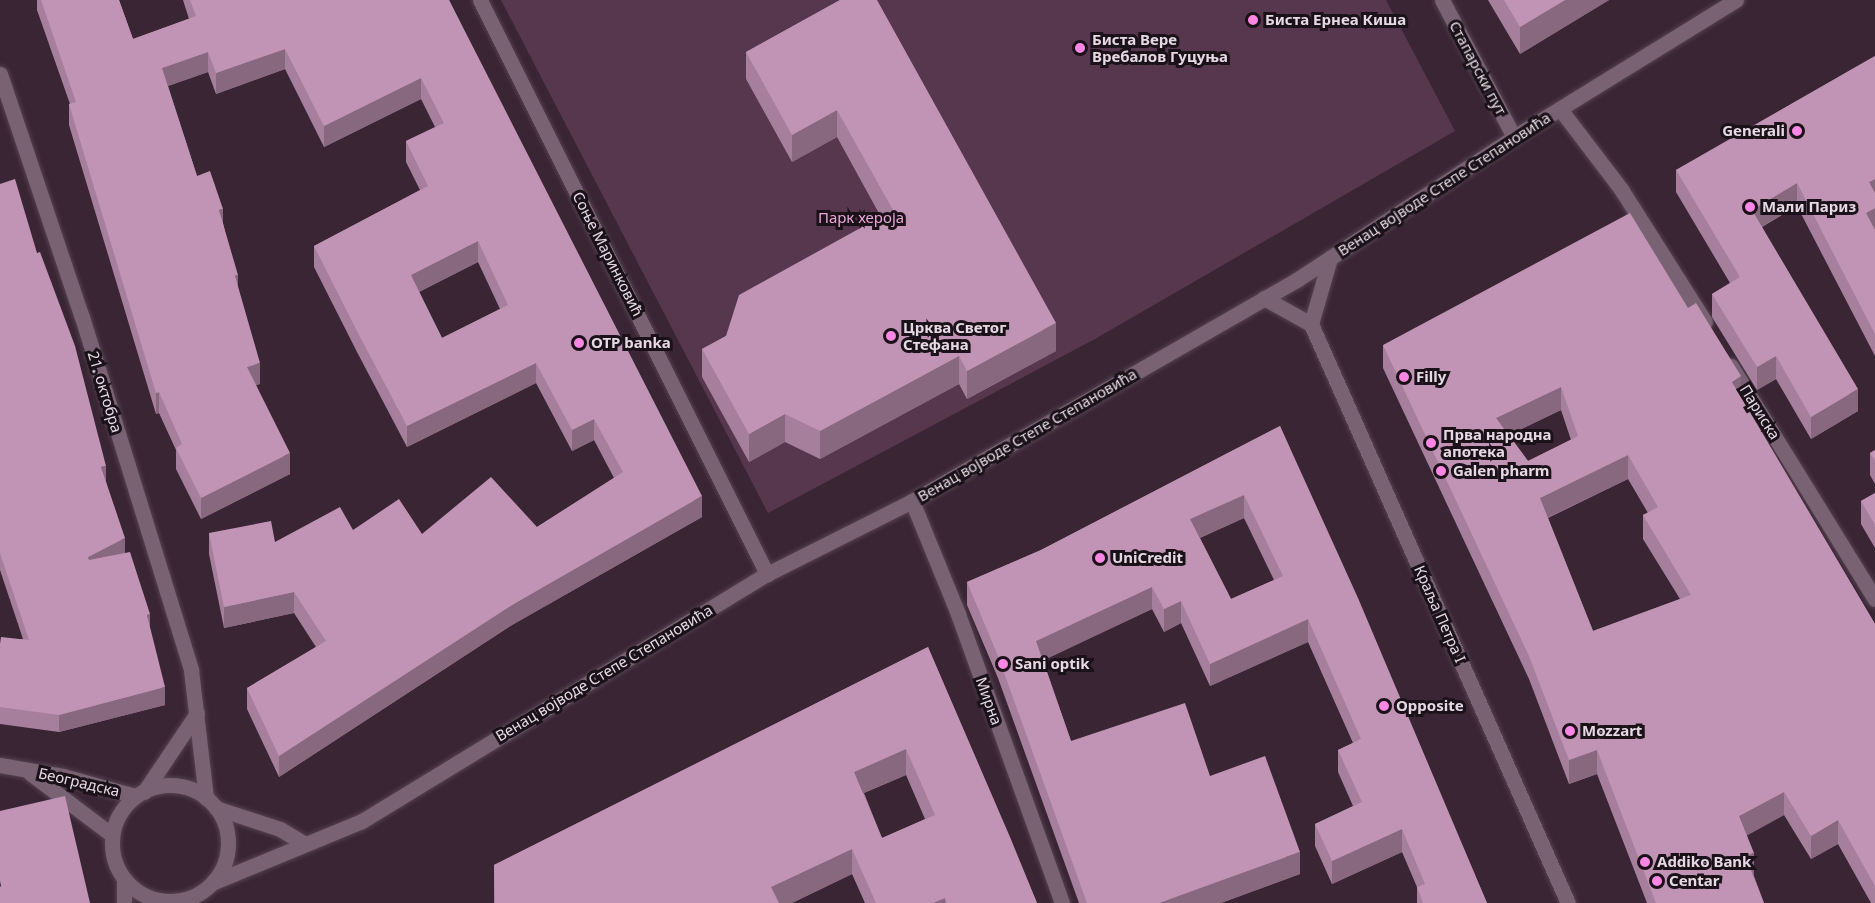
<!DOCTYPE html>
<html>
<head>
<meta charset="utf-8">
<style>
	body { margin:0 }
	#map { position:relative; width:1875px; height:903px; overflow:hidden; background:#3a2535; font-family:"Noto Sans",sans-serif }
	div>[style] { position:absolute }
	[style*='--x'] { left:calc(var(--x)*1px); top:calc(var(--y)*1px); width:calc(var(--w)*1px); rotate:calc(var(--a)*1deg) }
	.green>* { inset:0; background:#56374e }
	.roads { filter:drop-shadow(0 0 2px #544350) drop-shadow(0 0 2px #544350) }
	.street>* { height:15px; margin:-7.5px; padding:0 7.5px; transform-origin:7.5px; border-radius:7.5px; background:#796273 }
	.secondary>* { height:15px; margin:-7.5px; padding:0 7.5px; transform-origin:7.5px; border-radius:7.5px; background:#796273 }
	.secondary>.ring { margin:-7.5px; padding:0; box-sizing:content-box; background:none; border:15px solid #796273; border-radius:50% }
	.wall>* { inset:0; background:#a67f9c }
	.shaded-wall>* { inset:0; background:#87687f }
	.building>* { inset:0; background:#c194b5 }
	.dots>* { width:16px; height:16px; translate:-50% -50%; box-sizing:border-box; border:3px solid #1b1219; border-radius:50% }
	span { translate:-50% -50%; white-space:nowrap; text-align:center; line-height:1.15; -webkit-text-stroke:6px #1b1219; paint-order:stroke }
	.poi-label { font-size:15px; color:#e7d9e3; font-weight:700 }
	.left { translate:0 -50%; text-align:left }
	.right { translate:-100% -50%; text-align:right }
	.street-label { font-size:15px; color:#e7d9e3 }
	.park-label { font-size:15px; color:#e9a7d9 }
</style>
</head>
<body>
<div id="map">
	<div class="green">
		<i style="clip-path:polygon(501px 0,1386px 0,1455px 131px,1095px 339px,768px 513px)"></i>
	</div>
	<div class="roads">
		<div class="street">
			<i style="--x:480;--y:0;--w:642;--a:63.43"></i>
			<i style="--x:1560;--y:109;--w:101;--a:52.7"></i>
			<i style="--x:1621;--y:189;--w:157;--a:57.7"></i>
			<i style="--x:1264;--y:298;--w:54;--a:29"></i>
			<i style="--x:1311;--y:324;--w:633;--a:66.07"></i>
			<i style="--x:1311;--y:324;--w:69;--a:-73.9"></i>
			<i style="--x:1731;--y:366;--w:274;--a:58.3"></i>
			<i style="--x:912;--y:501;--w:122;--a:67.8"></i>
			<i style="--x:958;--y:614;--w:307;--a:70.2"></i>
			<i style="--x:0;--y:765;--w:64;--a:9.9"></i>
			<i style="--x:63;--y:776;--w:75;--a:15.5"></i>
			<i style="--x:30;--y:773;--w:103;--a:37.1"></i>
		</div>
		<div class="secondary">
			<i style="--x:1442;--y:0;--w:155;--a:62.3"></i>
			<i style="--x:0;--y:74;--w:256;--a:71.4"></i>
			<i style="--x:82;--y:317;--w:369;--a:72.8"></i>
			<i style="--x:191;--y:670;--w:129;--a:83.3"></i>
			<i class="ring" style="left:112px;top:785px;width:101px;height:101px"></i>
			<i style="--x:144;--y:792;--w:95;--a:-56.1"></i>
			<i style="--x:216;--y:808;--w:67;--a:18.2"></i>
			<i style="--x:280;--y:829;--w:29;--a:31"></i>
			<i style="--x:214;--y:882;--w:160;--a:-22.4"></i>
			<i style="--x:362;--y:821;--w:474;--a:-31.4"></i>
			<i style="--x:767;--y:574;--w:162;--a:-26.7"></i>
			<i style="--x:912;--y:501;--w:445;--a:-29.9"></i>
			<i style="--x:1298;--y:279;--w:258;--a:-33.3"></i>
			<i style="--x:1514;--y:137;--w:261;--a:-31.7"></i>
			<i style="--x:124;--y:903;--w:23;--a:-90"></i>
		</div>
	</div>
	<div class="wall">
		<i style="clip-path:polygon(evenodd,37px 0,119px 0,133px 39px,189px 19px,183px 0,449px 0,702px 517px,512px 625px,279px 777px,247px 709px,247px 688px,316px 647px,294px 613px,224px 628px,209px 554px,209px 533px,275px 542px,353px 530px,422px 534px,537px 527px,614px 478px,594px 440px,572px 451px,536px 383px,407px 447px,357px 352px,314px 267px,314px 246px,420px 190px,406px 162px,406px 141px,435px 127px,421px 99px,324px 147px,285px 69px,216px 94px,208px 72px,168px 86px,197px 176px,223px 223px,260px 384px,256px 385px,290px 474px,201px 519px,176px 469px,176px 450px,159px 413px,156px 414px,69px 125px,69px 104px,70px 104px,37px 10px,37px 0,478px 262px,500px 309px,442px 338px,419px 292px,478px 262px)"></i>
		<i style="clip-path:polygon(840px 0,1056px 351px,967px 399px,959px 384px,820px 459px,785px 442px,749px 462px,702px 377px,702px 349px,726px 336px,881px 217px,837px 137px,792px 162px,746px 79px,746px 52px)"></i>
		<i style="clip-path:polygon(1488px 0,1609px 0,1520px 54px)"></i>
		<i style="clip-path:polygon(1875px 56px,1875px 356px,1797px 206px,1762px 227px,1858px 411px,1811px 439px,1776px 379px,1757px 390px,1712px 317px,1712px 294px,1730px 283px,1676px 192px,1676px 170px)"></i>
		<i style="clip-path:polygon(0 184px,106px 482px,125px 553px,150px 630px,165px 705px,59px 732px,0 724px,0 644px,23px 639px,0 570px)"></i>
		<i style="clip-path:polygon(evenodd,1383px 345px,1741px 397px,1875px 624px,1875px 903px,1871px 903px,1838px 844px,1811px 859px,1784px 815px,1747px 835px,1754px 876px,1764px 903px,1647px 903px,1597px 774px,1569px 784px,1529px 679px,1383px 368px,1383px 345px,1561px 410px,1571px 440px,1528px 461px,1509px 435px,1561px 410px,1383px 345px,1628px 479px,1648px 513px,1643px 515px,1643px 539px,1680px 599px,1593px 631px,1548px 518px,1628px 479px)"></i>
		<i style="clip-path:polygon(evenodd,1280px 426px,1487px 903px,1417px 903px,1417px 887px,1402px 852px,1332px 884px,1315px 846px,1315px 824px,1353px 806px,1338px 772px,1338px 750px,1353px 743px,1308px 642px,1210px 686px,1181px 623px,1164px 632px,1152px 609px,1043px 660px,1071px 741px,1210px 776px,1300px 874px,1221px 903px,1079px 903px,998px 678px,967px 605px,967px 582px,1041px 550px,1280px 426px,1244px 518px,1274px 580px,1231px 599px,1200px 538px,1244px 518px)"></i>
		<i style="clip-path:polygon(1875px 450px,1875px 484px,1870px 475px,1870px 453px)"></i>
		<i style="clip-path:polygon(1875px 493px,1875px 548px,1861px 524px,1861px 501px)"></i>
		<i style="clip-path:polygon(evenodd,928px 647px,1037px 903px,865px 903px,852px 874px,792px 903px,494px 903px,494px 865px,928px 647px,906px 775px,925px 819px,882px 838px,864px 793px,906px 775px)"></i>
	</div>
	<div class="shaded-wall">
		<i style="clip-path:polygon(1565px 0,1609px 0,1520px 54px,1520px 27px)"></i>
		<i style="clip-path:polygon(285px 49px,285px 69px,216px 94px,216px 73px)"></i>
		<i style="clip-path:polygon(208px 52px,208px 72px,162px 88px,162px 68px)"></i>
		<i style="clip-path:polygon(421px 78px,421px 99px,324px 147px,324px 126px)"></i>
		<i style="clip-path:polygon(837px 110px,837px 137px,792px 162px,792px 135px)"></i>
		<i style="clip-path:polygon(1875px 179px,1875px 202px,1869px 182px)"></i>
		<i style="clip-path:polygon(1797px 183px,1797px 206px,1752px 232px,1752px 210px)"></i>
		<i style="clip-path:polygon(1875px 208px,1875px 231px,1866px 213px)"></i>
		<i style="clip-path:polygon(223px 209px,223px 230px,219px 210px)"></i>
		<i style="clip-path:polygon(478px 241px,478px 262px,411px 296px,411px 275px)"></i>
		<i style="clip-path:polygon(238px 275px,238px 296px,235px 276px)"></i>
		<i style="clip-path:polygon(1056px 323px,1056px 351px,967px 399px,967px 371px)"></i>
		<i style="clip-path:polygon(959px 356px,959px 384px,820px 459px,820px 431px)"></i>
		<i style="clip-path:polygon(1776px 356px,1776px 379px,1757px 390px,1757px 367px)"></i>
		<i style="clip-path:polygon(260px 363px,260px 384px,247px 388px,247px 367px)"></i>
		<i style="clip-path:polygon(536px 363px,536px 383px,407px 447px,407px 426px)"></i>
		<i style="clip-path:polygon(1741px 376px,1741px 400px,1732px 382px)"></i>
		<i style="clip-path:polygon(1561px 387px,1561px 410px,1496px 441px,1496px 418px)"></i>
		<i style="clip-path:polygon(1858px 389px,1858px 411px,1811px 439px,1811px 417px)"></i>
		<i style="clip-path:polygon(159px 392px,159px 413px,156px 414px,156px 393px)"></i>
		<i style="clip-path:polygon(785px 414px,785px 442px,749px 462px,749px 434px)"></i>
		<i style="clip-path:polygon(594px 419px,594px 440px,572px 451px,572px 430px)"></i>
		<i style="clip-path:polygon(290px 453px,290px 474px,201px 519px,201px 498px)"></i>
		<i style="clip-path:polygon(1628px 455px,1628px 479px,1540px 521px,1540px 498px)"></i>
		<i style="clip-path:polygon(106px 466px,106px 483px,101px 467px)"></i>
		<i style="clip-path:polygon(1244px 495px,1244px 518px,1190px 542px,1190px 519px)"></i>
		<i style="clip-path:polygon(702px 496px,702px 517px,512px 625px,279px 777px,279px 756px,512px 605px)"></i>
		<i style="clip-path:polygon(125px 538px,125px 556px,88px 574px,88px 557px)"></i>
		<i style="clip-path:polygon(1152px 587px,1152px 609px,1036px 664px,1036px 641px)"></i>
		<i style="clip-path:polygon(294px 592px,294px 613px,224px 628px,224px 607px)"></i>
		<i style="clip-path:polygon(1181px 601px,1181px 623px,1164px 632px,1164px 609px)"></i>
		<i style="clip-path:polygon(150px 614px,150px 631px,147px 615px)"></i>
		<i style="clip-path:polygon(1308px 619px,1308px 642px,1210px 686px,1210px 664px)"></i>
		<i style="clip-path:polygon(165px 687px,165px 705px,59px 732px,59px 715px)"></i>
		<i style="clip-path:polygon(906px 749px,906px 775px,854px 797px,854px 772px)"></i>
		<i style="clip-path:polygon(1597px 750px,1597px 774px,1569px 784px,1569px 760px)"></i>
		<i style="clip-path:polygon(1784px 792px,1784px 815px,1739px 840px,1739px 816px)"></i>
		<i style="clip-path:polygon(1838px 820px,1838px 844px,1811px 859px,1811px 836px)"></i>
		<i style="clip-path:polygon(1402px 829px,1402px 852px,1332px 884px,1332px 861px)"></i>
		<i style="clip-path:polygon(852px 849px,852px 874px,792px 903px,771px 903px,771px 887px)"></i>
		<i style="clip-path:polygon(1300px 852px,1300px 874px,1221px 903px,1159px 903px)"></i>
		<i style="clip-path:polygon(1754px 853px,1754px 876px,1745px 856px)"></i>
		<i style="clip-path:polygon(945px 898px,945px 903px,933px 903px)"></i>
	</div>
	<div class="building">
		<i style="clip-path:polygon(evenodd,41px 0,119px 0,133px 39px,196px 16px,190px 0,449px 0,702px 496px,512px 605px,279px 756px,247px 688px,326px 641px,294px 592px,224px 607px,209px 533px,271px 521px,275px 542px,340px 507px,353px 530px,399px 499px,422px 534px,491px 477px,537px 527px,623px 472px,594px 419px,572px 430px,536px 363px,407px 426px,357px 331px,314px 246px,428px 186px,406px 141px,444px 123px,421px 78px,324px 126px,285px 49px,216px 73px,208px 52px,162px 68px,197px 176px,210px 171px,223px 209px,219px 210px,238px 275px,235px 276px,260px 363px,247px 367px,290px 453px,201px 498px,176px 448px,182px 444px,159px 392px,156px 393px,69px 104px,76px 102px,41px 0,478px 241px,508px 305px,442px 338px,411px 275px,478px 241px)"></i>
		<i style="clip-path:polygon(840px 0,877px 0,1056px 323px,967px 371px,959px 356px,820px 431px,785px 414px,749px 434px,702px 349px,726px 336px,739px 295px,893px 210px,837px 110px,792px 135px,746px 52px)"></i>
		<i style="clip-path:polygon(1504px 0,1565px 0,1520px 27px)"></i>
		<i style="clip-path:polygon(1875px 56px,1875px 179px,1869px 182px,1875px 193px,1875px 208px,1866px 213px,1875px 230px,1875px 334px,1797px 183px,1752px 210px,1858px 389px,1811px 417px,1776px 356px,1757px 367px,1712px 294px,1740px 277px,1676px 170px)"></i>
		<i style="clip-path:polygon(15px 179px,37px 253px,40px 252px,75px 346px,106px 466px,101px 467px,125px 538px,88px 557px,89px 560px,130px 552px,150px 614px,147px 615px,165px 687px,59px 715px,0 707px,0 644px,1px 637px,29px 640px,0 553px,0 184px)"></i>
		<i style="clip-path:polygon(evenodd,1630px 213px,1688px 308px,1696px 303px,1741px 376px,1732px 382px,1875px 624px,1875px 886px,1838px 820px,1811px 836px,1784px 792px,1739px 816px,1754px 853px,1745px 856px,1764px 903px,1656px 903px,1597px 750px,1569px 760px,1529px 656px,1383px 345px,1630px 213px,1561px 387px,1578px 436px,1528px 461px,1496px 418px,1561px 387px,1630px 213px,1628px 455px,1658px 507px,1643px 515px,1691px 595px,1593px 631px,1540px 498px,1628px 455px)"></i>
		<i style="clip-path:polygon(evenodd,1280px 426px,1358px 598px,1487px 903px,1423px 903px,1417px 887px,1425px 884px,1402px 829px,1332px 861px,1315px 824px,1362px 802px,1338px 750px,1361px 739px,1308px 619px,1210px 664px,1181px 601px,1164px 609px,1152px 587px,1036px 641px,1071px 741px,1185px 703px,1210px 776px,1265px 756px,1300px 852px,1159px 903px,1087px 903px,998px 656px,967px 582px,1041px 550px,1280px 426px,1244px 495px,1283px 576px,1231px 599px,1190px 519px,1244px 495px)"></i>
		<i style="clip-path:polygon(1875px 450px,1875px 461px,1870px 453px)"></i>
		<i style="clip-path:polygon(1875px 493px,1875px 525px,1861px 501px)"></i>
		<i style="clip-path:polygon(evenodd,928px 647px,1010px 837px,1037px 903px,947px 903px,945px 898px,933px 903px,876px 903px,852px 849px,771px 887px,779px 903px,495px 903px,494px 865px,928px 647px,906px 749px,935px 815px,882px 838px,854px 772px,906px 749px)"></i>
		<i style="clip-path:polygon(65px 796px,90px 903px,0 903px,0 887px,1px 886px,0 881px,0 811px)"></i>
	</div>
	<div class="dots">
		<i style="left:1253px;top:20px;background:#fc86e3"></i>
		<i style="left:1080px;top:48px;background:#fc86e3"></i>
		<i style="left:1797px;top:131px;background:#fc86e3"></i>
		<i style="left:1750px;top:207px;background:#fc86e3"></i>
		<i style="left:891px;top:336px;background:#fc86e3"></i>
		<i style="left:579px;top:343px;background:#fc86e3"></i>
		<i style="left:1404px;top:377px;background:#fc86e3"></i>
		<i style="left:1431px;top:443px;background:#fc86e3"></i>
		<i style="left:1441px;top:471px;background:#fc86e3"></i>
		<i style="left:1100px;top:558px;background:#fc86e3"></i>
		<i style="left:1003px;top:664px;background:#fc86e3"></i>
		<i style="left:1384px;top:706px;background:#fc86e3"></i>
		<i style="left:1570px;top:731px;background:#fc86e3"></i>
		<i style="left:1645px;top:862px;background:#fc86e3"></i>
		<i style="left:1657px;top:881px;background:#fc86e3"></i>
	</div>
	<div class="poi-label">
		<span class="left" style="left:1265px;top:20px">Биста Ернеа Киша</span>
		<span class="left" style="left:1092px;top:48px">Биста Вере<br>Вребалов Гуцуња</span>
		<span class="right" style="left:1785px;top:131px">Generali</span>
		<span class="left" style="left:1762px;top:207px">Мали Париз</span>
		<span class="left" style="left:903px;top:336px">Црква Светог<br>Стефана</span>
		<span class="left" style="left:591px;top:343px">OTP banka</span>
		<span class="left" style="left:1416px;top:377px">Filly</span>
		<span class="left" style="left:1443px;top:443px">Прва народна<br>апотека</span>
		<span class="left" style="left:1453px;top:471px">Galen pharm</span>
		<span class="left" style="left:1112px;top:558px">UniCredit</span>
		<span class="left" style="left:1015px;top:664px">Sani optik</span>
		<span class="left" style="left:1396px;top:706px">Opposite</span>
		<span class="left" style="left:1582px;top:731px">Mozzart</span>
		<span class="left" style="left:1657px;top:862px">Addiko Bank</span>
		<span class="left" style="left:1669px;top:881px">Centar</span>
	</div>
	<div class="street-label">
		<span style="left:1478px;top:68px;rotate:62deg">Стапарски пут</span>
		<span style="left:1444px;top:184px;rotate:-33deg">Венац војводе Степе Степановића</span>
		<span style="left:608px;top:254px;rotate:63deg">Соње Маринковић</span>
		<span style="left:105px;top:392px;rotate:73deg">21. октобра</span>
		<span style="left:1760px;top:412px;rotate:58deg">Париска</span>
		<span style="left:1027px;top:435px;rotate:-30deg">Венац војводе Степе Степановића</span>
		<span style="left:1440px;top:614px;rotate:66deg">Краља Петра I</span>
		<span style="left:604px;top:673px;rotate:-31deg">Венац војводе Степе Степановића</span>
		<span style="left:989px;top:701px;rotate:70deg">Мирна</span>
		<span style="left:79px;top:782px;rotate:13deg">Београдска</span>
	</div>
	<div class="park-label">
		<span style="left:861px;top:218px">Парк хероја</span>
	</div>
</div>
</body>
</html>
